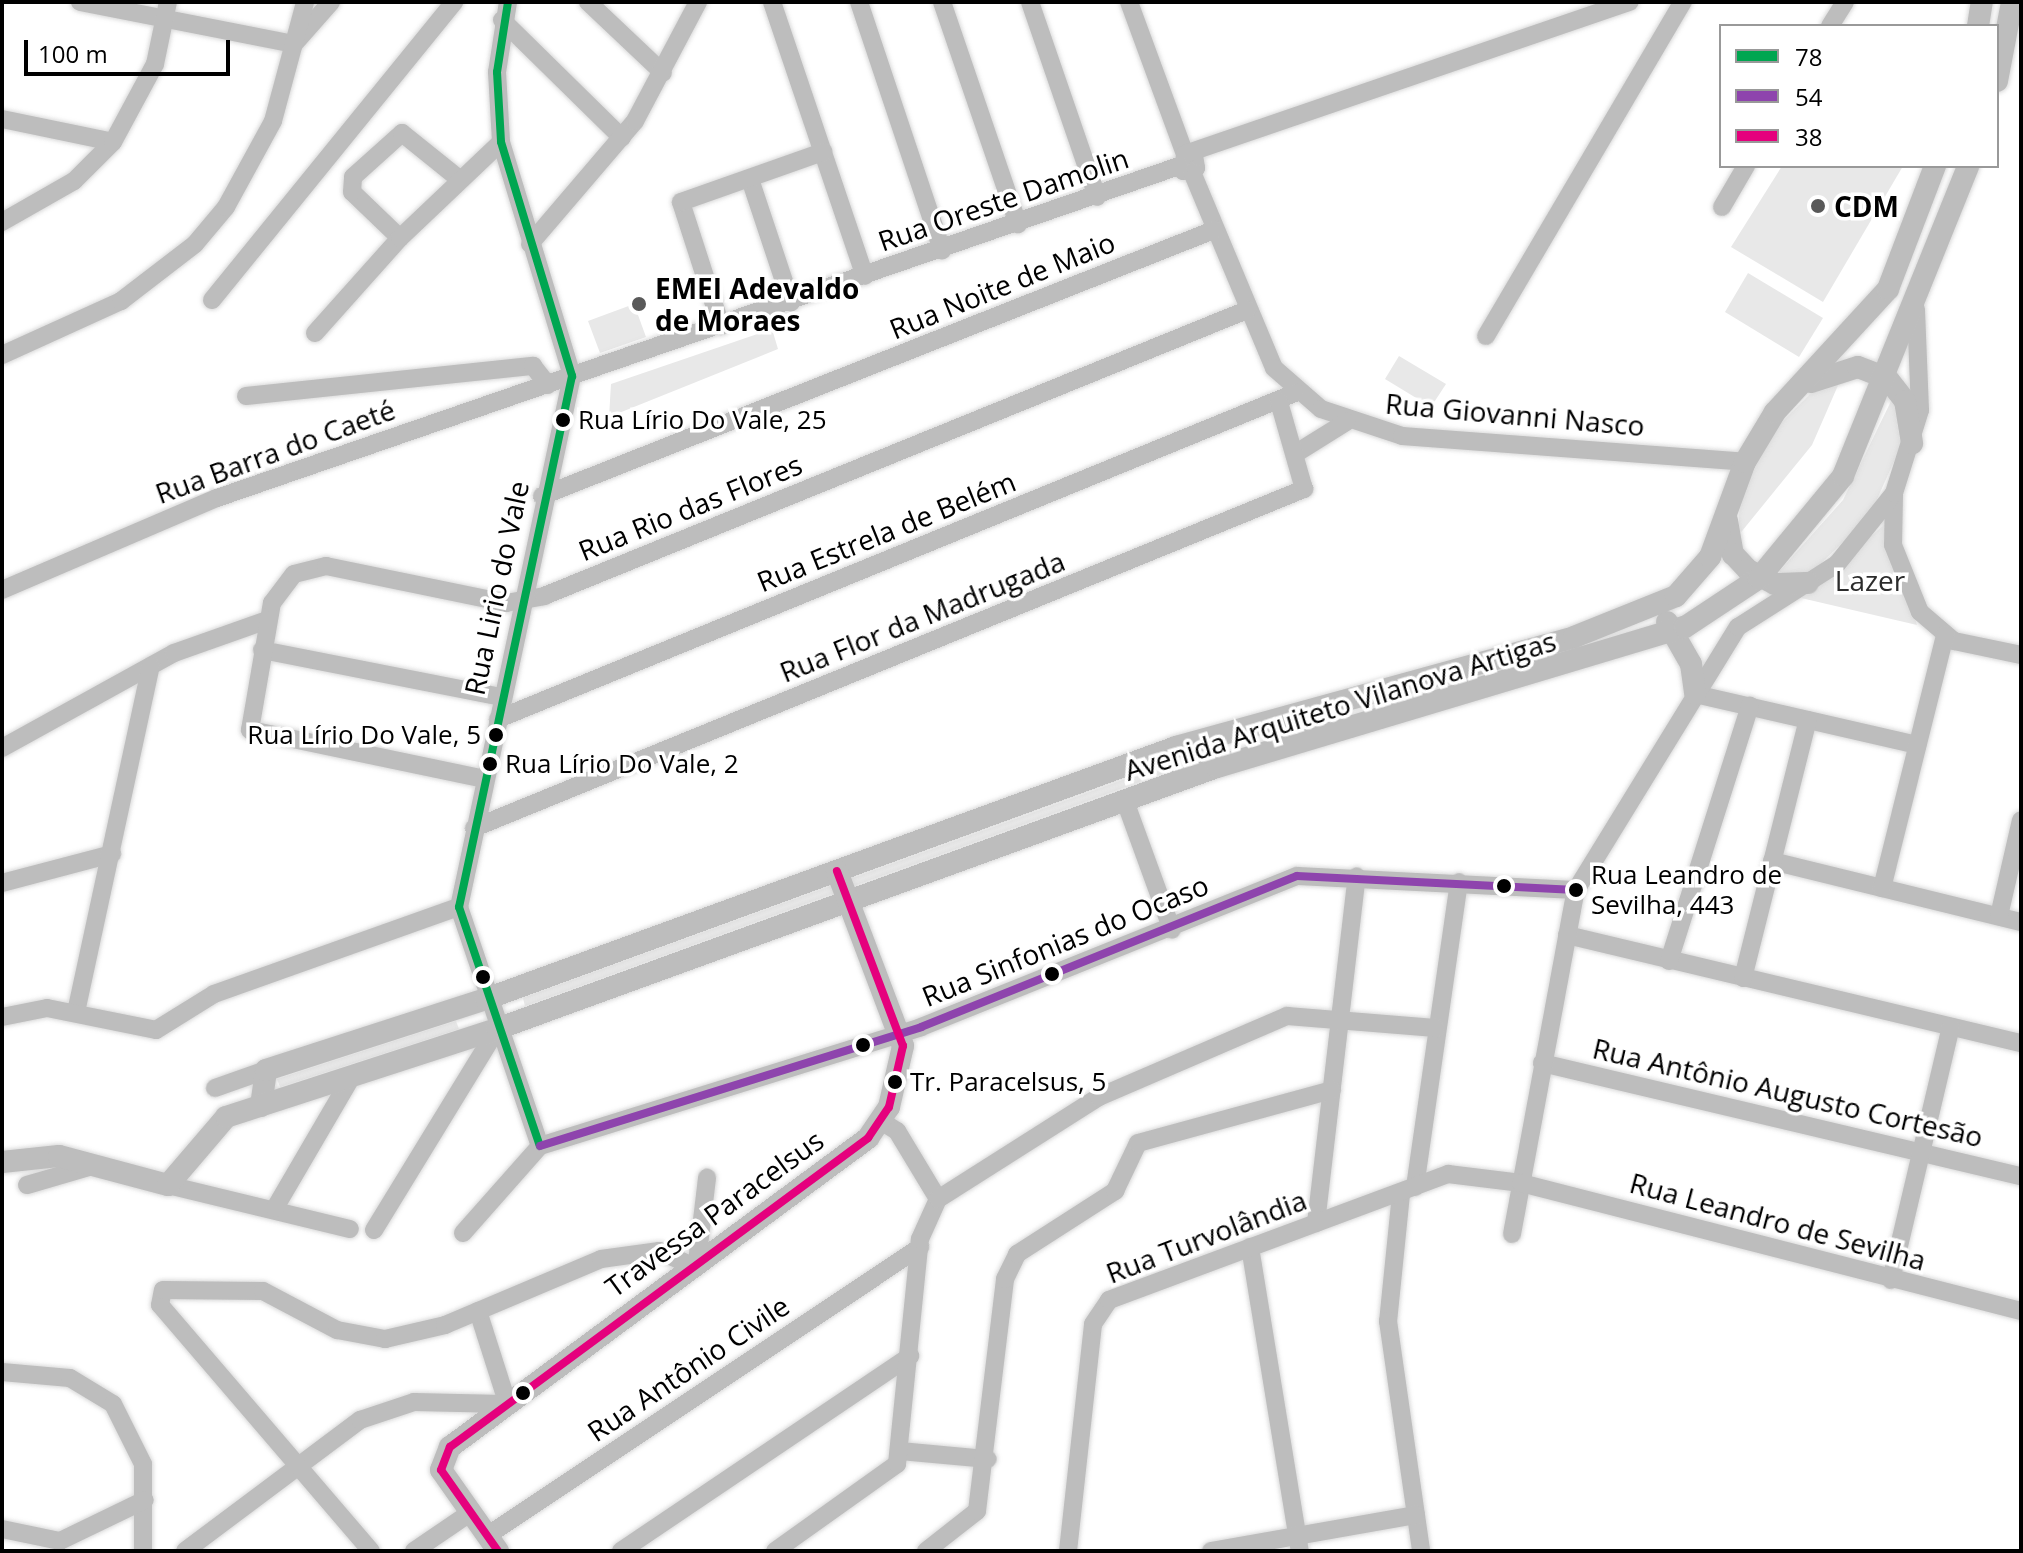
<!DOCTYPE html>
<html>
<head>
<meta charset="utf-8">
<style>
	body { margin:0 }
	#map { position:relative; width:2023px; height:1553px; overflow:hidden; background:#fff; font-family:"Open Sans",sans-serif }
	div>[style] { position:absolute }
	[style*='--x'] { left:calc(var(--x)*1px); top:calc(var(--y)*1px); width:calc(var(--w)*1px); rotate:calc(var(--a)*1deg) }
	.green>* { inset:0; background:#e8e8e8 }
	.roads { filter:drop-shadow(0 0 2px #dbdbdb) drop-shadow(0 0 2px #dbdbdb) }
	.minor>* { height:18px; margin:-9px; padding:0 9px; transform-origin:9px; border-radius:9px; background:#bdbdbd }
	.major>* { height:22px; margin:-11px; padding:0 11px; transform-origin:11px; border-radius:11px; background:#bdbdbd }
	.bus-1>* { height:8px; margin:-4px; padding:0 4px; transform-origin:4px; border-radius:4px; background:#00a651 }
	.bus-2>* { height:8px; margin:-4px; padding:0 4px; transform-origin:4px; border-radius:4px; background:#8e44ad }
	.bus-3>* { height:8px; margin:-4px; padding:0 4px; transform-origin:4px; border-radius:4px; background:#e5007d }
	.dots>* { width:22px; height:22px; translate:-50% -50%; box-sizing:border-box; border:4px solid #fff; border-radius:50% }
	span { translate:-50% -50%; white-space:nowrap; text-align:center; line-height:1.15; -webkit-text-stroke:7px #fff; paint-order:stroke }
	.bus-label { font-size:26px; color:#000 }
	.left { translate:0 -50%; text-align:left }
	.right { translate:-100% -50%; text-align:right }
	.street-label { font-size:28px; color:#000 }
	.poi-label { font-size:28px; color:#000; font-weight:700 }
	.park-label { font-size:28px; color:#2c2c2c }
	.frame { position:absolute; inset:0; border:4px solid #000; pointer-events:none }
	.legend { position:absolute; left:1719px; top:24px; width:280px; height:144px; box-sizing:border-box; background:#fff; border:2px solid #999; margin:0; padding:10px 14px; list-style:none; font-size:24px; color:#000 }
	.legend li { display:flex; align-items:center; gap:16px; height:40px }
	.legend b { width:40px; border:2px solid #999 }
	.scale { position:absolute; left:24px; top:40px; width:206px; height:36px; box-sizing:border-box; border:4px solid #000; border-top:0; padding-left:10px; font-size:24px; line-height:28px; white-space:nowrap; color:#000; -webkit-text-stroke:6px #fff; paint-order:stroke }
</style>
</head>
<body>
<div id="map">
	<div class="green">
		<i style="clip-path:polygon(1782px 166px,1903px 166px,1823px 302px,1731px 247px)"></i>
		<i style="clip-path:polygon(1748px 273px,1823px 318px,1799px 357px,1725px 312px)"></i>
		<i style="clip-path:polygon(634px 304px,646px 337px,600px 353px,588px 321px)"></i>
		<i style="clip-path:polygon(772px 329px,778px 349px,609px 417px,611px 384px)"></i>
		<i style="clip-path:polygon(1399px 356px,1446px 384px,1431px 407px,1385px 379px)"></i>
		<i style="clip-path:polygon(1843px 374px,1812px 445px,1738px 536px,1740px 499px,1772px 432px,1819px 385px)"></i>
		<i style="clip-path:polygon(1893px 397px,1901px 446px,1869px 517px,1812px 572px,1775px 576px,1843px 500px)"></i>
		<i style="clip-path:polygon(1886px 523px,1917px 625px,1801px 598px)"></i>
		<i style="clip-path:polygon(1180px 759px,1183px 766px,525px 1006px,523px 998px)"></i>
		<i style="clip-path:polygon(456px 1021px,459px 1029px,280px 1087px,277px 1079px)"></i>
	</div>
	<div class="roads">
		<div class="minor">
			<i style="--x:80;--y:2;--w:218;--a:11.1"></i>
			<i style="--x:294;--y:44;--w:56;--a:-48.6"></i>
			<i style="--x:508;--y:2;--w:71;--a:98.9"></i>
			<i style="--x:497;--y:72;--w:70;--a:86.7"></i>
			<i style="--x:501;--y:142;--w:245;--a:73.1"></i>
			<i style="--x:572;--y:376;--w:543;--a:102.01"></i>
			<i style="--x:459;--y:907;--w:252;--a:71.3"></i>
			<i style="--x:588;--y:2;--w:103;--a:43.4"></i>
			<i style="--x:772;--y:2;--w:289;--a:71.3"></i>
			<i style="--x:859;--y:2;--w:262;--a:71.5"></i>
			<i style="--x:942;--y:2;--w:235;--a:71.1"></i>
			<i style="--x:1030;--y:2;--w:206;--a:71"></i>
			<i style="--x:1129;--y:2;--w:162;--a:69.8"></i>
			<i style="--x:502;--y:20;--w:168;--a:44.5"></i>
			<i style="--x:1830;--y:26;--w:28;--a:-58"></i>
			<i style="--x:2;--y:119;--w:113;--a:11.7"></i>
			<i style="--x:1194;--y:155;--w:13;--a:81"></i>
			<i style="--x:1196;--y:168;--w:13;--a:167"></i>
			<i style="--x:1183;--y:171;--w:17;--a:-83"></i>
			<i style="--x:1185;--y:154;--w:470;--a:-18.9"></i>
			<i style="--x:1192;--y:172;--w:212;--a:67.3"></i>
			<i style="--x:1274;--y:368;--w:62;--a:41.1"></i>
			<i style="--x:1321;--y:409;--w:85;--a:18.4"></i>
			<i style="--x:1402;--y:436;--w:344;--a:4.3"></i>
			<i style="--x:750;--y:179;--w:130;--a:71.6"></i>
			<i style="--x:1722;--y:207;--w:48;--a:-59.7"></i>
			<i style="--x:2;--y:222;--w:83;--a:-29.7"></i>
			<i style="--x:74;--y:181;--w:55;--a:-45"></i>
			<i style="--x:113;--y:142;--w:89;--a:-61.7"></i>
			<i style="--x:155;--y:64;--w:63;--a:-78.2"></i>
			<i style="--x:400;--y:238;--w:66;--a:-136.2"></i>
			<i style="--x:352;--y:192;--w:15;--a:-86"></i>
			<i style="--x:353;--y:177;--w:66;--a:-41.9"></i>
			<i style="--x:402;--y:133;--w:72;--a:38.8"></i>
			<i style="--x:530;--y:244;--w:162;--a:-49.5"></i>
			<i style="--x:635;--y:121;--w:135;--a:-62.1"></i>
			<i style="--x:212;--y:300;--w:384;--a:-50.9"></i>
			<i style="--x:721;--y:326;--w:130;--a:-107.9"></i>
			<i style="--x:681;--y:202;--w:151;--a:-19.4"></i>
			<i style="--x:315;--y:333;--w:127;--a:-48.2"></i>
			<i style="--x:400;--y:238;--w:139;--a:-43.5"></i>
			<i style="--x:1486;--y:336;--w:388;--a:-59.5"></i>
			<i style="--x:2;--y:355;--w:131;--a:-24.4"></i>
			<i style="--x:121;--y:301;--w:93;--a:-37.6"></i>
			<i style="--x:195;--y:244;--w:48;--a:-50"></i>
			<i style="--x:226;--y:207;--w:98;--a:-61.3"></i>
			<i style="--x:273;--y:121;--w:123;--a:-74.9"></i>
			<i style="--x:246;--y:396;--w:289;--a:-6"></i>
			<i style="--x:533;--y:366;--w:24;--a:52"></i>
			<i style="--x:1298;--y:452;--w:57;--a:-32"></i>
			<i style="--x:1894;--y:494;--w:51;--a:91.1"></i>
			<i style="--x:1893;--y:545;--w:72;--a:68.1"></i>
			<i style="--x:1920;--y:612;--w:45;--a:40.5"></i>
			<i style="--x:1954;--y:641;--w:68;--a:11.8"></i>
			<i style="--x:542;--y:496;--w:723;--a:-21.6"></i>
			<i style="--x:2;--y:590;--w:234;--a:-23.2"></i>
			<i style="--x:217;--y:498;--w:1018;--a:-19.04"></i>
			<i style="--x:262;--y:650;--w:244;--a:11.1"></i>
			<i style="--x:1695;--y:694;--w:228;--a:12.9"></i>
			<i style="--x:498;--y:719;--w:861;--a:-22.25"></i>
			<i style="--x:2;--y:748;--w:196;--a:-28.9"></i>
			<i style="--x:174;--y:653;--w:99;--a:-19.5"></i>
			<i style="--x:485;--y:779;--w:240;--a:-168.2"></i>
			<i style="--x:250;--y:730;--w:129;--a:-80.2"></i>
			<i style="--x:272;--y:603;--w:36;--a:-53"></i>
			<i style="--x:294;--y:574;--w:33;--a:-14"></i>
			<i style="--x:326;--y:566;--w:184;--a:11.6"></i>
			<i style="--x:506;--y:603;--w:39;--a:-10"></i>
			<i style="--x:544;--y:596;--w:759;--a:-22.14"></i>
			<i style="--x:1125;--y:801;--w:137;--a:70"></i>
			<i style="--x:474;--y:828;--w:897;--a:-22.22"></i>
			<i style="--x:1304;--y:489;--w:91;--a:-106"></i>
			<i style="--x:1772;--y:861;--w:256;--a:13.8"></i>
			<i style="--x:2;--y:883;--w:114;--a:-14.8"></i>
			<i style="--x:1882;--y:888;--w:261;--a:-76"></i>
			<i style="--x:1999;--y:916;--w:98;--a:-77.1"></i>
			<i style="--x:1567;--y:935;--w:467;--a:13.4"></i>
			<i style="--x:1669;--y:961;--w:268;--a:-72.4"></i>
			<i style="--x:1743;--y:978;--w:266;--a:-75.9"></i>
			<i style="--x:76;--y:1012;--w:354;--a:-77.8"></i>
			<i style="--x:2;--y:1017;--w:46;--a:-11.3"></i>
			<i style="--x:47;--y:1008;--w:111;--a:11.4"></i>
			<i style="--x:156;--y:1030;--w:68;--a:-31.8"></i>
			<i style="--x:214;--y:994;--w:260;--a:-19.6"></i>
			<i style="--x:1542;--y:1063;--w:492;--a:13.3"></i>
			<i style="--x:215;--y:1088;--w:54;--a:-19.4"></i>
			<i style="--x:881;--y:1121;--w:19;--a:32"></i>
			<i style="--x:897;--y:1131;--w:79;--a:58.9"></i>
			<i style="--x:540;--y:1146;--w:399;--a:-17.3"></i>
			<i style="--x:921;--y:1027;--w:405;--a:-21.9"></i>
			<i style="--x:1297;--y:876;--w:279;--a:2.9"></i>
			<i style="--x:27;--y:1185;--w:72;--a:-16.2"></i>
			<i style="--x:168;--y:1185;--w:187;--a:13.6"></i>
			<i style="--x:1415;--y:1187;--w:308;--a:-81.8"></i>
			<i style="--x:1401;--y:1194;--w:128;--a:95.8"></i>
			<i style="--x:1388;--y:1321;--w:232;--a:81.8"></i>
			<i style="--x:275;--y:1208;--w:153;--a:-59.7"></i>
			<i style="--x:1316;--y:1223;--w:349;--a:-83.3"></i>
			<i style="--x:374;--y:1230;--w:236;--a:-58.5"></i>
			<i style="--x:463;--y:1233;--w:116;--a:-48.5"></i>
			<i style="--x:1512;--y:1234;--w:350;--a:-79.5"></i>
			<i style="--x:1576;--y:890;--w:309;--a:-58.4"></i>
			<i style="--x:1738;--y:627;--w:117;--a:-32.5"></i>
			<i style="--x:1837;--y:564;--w:91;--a:-51.2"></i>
			<i style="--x:1894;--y:493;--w:87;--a:-72.6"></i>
			<i style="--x:1920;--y:410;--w:101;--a:-92.3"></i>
			<i style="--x:1250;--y:1247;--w:308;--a:80.7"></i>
			<i style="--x:697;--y:1262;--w:85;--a:-83.2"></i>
			<i style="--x:1891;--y:1280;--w:260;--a:-76.7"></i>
			<i style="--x:478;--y:1311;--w:96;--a:72.3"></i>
			<i style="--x:2;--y:1372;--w:68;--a:5"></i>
			<i style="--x:70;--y:1378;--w:50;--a:31.2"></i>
			<i style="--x:113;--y:1404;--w:67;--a:63.4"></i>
			<i style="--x:143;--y:1464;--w:87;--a:90"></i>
			<i style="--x:901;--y:1451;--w:87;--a:5.3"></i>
			<i style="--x:2;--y:1529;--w:59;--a:11.7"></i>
			<i style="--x:60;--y:1541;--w:94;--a:-25.8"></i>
			<i style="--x:487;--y:1536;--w:521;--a:-33.72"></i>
			<i style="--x:185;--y:1551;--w:219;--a:-36.8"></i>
			<i style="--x:360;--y:1420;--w:57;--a:-18.4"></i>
			<i style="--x:414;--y:1402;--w:90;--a:1.3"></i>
			<i style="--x:371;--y:1551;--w:324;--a:-130.6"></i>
			<i style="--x:160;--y:1305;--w:15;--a:-79"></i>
			<i style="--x:163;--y:1290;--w:100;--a:0.6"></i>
			<i style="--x:263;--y:1291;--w:84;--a:27.8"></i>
			<i style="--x:337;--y:1330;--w:49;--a:10.6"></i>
			<i style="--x:385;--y:1339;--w:62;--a:-13.1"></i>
			<i style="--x:445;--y:1325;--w:169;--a:-22.9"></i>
			<i style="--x:601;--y:1259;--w:59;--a:-7.9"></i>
			<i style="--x:659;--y:1251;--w:36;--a:24"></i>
			<i style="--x:414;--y:1551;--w:68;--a:-34.2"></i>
			<i style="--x:621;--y:1551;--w:349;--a:-34"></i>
			<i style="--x:775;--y:1551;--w:150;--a:-35.5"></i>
			<i style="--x:897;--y:1464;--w:226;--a:-84.2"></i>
			<i style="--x:920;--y:1239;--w:44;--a:-65.8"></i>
			<i style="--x:938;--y:1199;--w:191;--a:-32.4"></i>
			<i style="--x:1099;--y:1097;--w:205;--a:-23.3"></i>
			<i style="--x:1287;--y:1016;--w:149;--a:4.6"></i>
			<i style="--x:926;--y:1551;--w:65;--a:-38.1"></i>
			<i style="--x:977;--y:1511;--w:234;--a:-83.1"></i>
			<i style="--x:1005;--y:1279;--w:28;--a:-64"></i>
			<i style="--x:1017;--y:1254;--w:117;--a:-32.7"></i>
			<i style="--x:1115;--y:1191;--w:53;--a:-64.4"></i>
			<i style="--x:1138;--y:1143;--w:201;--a:-15.3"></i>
			<i style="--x:1068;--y:1551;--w:228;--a:-83.7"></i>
			<i style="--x:1093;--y:1324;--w:29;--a:-56"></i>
			<i style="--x:1109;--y:1300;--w:362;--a:-20.4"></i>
			<i style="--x:1448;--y:1174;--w:74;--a:7"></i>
			<i style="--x:1521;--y:1183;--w:516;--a:14.36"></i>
			<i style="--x:1211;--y:1551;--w:208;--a:-10"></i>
		</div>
		<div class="major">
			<i style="--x:1978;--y:26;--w:24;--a:-81"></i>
			<i style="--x:1997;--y:81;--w:80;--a:-79.2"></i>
			<i style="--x:1811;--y:382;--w:49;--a:-17.7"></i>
			<i style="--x:1858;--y:367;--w:31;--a:21"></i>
			<i style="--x:1887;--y:378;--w:29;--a:52"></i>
			<i style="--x:1905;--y:401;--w:43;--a:80.5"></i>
			<i style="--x:1727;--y:521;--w:34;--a:80"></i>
			<i style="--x:1733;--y:554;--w:22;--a:47"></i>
			<i style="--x:1748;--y:570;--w:30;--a:27"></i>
			<i style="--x:1775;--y:584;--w:33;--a:-2"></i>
			<i style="--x:1667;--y:622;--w:48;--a:60.3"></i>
			<i style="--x:1691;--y:664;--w:30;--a:82"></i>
			<i style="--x:261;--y:1106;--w:36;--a:-82"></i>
			<i style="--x:266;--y:1070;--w:231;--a:-17.9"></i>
			<i style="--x:486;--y:999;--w:735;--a:-20.06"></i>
			<i style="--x:1176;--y:747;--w:413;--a:-15.4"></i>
			<i style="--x:1574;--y:637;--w:110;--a:-21.9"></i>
			<i style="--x:1676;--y:596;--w:52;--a:-48.9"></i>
			<i style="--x:1710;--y:557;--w:101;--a:-69.8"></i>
			<i style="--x:1745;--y:462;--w:58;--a:-59"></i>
			<i style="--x:1775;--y:412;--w:167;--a:-47.4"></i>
			<i style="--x:1888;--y:289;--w:132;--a:-69.1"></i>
			<i style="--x:2;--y:1162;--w:57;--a:-6"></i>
			<i style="--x:59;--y:1156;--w:113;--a:14.9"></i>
			<i style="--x:168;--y:1185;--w:89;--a:-49.5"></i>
			<i style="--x:226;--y:1117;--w:285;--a:-18"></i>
			<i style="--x:497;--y:1029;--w:766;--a:-20"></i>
			<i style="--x:1217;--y:767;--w:488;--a:-16.7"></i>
			<i style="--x:1685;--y:627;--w:89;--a:-33.5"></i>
			<i style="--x:1759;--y:578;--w:132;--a:-50.5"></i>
			<i style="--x:1843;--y:476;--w:334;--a:-68"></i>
			<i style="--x:498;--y:1551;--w:99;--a:-125.1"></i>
			<i style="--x:441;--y:1470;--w:25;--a:-69"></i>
			<i style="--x:450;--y:1447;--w:520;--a:-36.47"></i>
			<i style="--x:868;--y:1138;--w:37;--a:-56"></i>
			<i style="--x:889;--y:1107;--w:63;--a:-77.1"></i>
			<i style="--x:903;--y:1046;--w:187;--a:-110.7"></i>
		</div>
	</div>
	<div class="bus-1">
		<i style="--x:508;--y:2;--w:71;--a:98.9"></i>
		<i style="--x:497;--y:72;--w:70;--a:86.7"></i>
		<i style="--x:501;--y:142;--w:245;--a:73.1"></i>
		<i style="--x:572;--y:376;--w:543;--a:102.01"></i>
		<i style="--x:459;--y:907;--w:252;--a:71.3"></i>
	</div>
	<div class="bus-2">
		<i style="--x:540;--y:1146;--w:399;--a:-17.3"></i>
		<i style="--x:921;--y:1027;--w:405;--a:-21.9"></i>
		<i style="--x:1297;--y:876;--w:279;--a:2.9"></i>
	</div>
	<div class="bus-3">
		<i style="--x:498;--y:1551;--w:99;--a:-125.1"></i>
		<i style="--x:441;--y:1470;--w:25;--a:-69"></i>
		<i style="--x:450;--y:1447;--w:520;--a:-36.47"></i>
		<i style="--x:868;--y:1138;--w:37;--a:-56"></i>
		<i style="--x:889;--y:1107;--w:63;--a:-77.1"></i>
		<i style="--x:903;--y:1046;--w:187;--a:-110.7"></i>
	</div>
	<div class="dots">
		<i style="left:1818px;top:206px;background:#595959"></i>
		<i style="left:639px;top:304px;background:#595959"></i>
		<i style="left:563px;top:420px;background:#000"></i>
		<i style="left:496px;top:735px;background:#000"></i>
		<i style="left:490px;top:764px;background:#000"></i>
		<i style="left:1504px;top:886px;background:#000"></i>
		<i style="left:1576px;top:890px;background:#000"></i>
		<i style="left:1052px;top:974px;background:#000"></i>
		<i style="left:483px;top:977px;background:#000"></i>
		<i style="left:863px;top:1045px;background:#000"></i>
		<i style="left:895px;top:1082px;background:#000"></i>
		<i style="left:523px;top:1393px;background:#000"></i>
	</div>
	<div class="bus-label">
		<span class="left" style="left:578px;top:420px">Rua Lírio Do Vale, 25</span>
		<span class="right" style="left:481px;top:735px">Rua Lírio Do Vale, 5</span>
		<span class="left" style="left:505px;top:764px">Rua Lírio Do Vale, 2</span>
		<span class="left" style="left:1591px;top:890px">Rua Leandro de<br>Sevilha, 443</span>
		<span class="left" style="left:910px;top:1082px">Tr. Paracelsus, 5</span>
	</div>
	<div class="street-label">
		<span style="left:1003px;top:199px;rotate:-19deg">Rua Oreste Damolin</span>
		<span style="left:1002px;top:285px;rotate:-22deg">Rua Noite de Maio</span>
		<span style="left:1515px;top:414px;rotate:5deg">Rua Giovanni Nasco</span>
		<span style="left:275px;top:451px;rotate:-20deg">Rua Barra do Caeté</span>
		<span style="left:690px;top:507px;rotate:-22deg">Rua Rio das Flores</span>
		<span style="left:886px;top:531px;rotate:-22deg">Rua Estrela de Belém</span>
		<span style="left:496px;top:588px;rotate:-78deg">Rua Lirio do Vale</span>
		<span style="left:922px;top:616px;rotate:-22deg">Rua Flor da Madrugada</span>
		<span style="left:1340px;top:705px;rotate:-17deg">Avenida Arquiteto Vilanova Artigas</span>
		<span style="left:1065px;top:940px;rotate:-22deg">Rua Sinfonias do Ocaso</span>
		<span style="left:1788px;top:1092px;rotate:13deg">Rua Antônio Augusto Cortesão</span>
		<span style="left:714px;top:1213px;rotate:-36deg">Travessa Paracelsus</span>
		<span style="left:1778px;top:1221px;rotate:15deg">Rua Leandro de Sevilha</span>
		<span style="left:1206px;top:1236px;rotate:-21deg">Rua Turvolândia</span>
		<span style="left:688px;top:1368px;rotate:-34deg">Rua Antônio Civile</span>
	</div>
	<div class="poi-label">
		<span class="left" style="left:1834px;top:206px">CDM</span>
		<span class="left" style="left:655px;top:304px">EMEI Adevaldo<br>de Moraes</span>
	</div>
	<div class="park-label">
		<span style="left:1870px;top:580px">Lazer</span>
	</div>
	<div class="frame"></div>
	<ul class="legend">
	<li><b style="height:10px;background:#00a651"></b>78</li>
	<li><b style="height:10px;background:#8e44ad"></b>54</li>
	<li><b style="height:10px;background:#e5007d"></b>38</li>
	</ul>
	<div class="scale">100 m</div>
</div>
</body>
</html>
